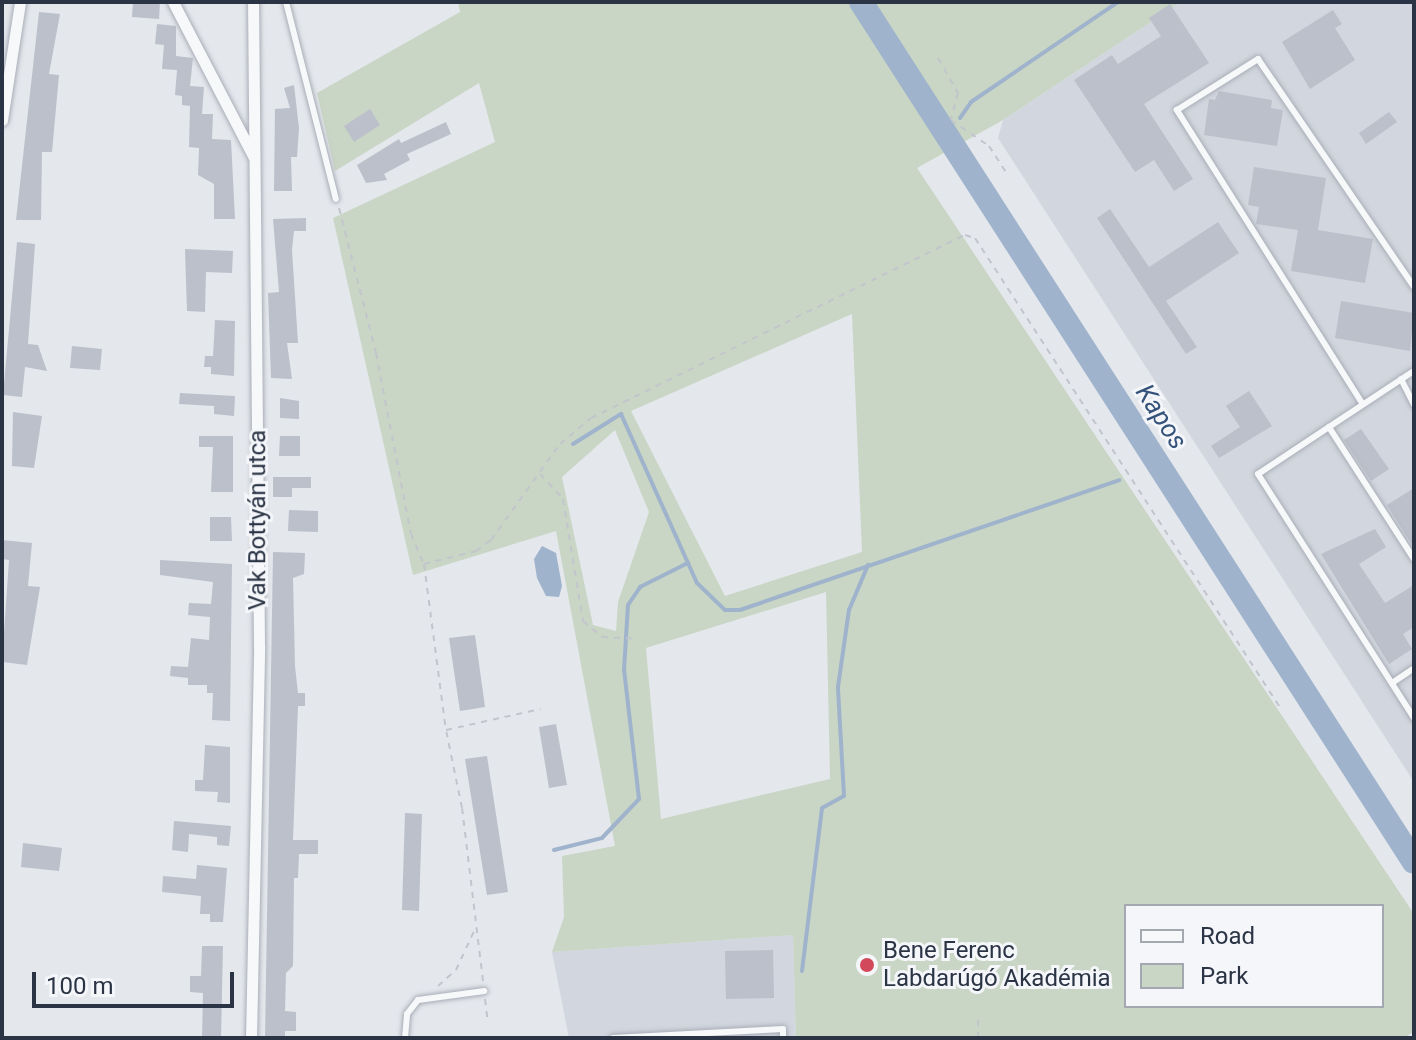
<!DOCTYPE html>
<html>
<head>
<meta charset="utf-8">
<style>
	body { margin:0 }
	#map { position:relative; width:1416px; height:1040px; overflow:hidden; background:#e4e7ec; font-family:Roboto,sans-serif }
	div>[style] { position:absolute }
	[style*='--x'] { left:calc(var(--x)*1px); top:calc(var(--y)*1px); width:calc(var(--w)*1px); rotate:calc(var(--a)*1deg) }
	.built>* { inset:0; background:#d2d6de }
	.green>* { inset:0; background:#c9d6c5 }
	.water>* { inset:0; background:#9fb4cc }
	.stream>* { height:4px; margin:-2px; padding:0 2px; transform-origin:2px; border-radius:2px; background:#9fb4cc }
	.river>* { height:24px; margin:-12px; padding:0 12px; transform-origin:12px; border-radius:12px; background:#9fb4cc }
	.building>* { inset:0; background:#bbc0ca }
	.path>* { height:2px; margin-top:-1px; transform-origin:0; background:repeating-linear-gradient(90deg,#c2c5cb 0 6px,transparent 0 12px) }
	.roads { filter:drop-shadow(0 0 2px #a9aeb7) drop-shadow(0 0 2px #a9aeb7) }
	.service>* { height:6px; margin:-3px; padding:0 3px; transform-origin:3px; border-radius:3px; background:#f7f8fa }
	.minor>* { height:11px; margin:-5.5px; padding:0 5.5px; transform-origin:5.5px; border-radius:5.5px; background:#f7f8fa }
	.dots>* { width:22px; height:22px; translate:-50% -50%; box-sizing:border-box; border:4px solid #f4f6f9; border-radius:50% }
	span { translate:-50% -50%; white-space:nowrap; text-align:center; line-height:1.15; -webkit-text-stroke:6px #f4f6f9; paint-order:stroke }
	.street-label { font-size:24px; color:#2b3445 }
	.poi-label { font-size:24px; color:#2b3445 }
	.left { translate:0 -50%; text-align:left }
	.water-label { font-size:26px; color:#34527a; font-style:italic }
	.frame { position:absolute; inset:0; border:4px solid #2b3445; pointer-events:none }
	.legend { position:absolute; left:1124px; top:904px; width:260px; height:104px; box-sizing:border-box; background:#f4f6f9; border:2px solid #a4a8b1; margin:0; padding:10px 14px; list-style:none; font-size:24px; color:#2b3445 }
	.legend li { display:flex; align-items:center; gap:16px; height:40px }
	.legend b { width:40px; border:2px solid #a4a8b1 }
	.scale { position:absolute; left:32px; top:972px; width:202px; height:36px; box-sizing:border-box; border:4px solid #2b3445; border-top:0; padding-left:10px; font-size:24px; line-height:28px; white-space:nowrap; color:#2b3445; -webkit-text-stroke:6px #f4f6f9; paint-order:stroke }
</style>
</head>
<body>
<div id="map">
	<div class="built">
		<i style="clip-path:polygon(1181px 2px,1414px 2px,1414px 782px,998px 138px,1003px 120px)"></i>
		<i style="clip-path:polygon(793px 935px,796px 1038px,569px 1038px,552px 952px)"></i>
	</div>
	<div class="green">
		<i style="clip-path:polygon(evenodd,458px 2px,1181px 2px,1003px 120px,917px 168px,1414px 914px,1414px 1031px,1405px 1038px,796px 1038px,793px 935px,552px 952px,564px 917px,562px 856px,615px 846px,556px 531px,413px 575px,333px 218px,495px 142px,479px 83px,335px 171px,317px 93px,460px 12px,458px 2px,852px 314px,862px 552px,725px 596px,631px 411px,852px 314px,458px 2px,615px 430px,649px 512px,618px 602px,616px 631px,593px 625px,562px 477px,615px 430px,458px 2px,826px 592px,830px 779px,661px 819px,646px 648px,826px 592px,458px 2px,1126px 906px,1382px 906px,1382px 1006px,1126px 1006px,1126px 906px)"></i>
	</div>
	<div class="water">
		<i style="clip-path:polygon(542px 546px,556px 553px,562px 586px,559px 597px,546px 596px,537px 578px,534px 559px)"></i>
	</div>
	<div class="stream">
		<i style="--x:960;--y:118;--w:19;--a:-55"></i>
		<i style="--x:971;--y:102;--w:178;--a:-34.2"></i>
		<i style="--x:946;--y:133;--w:7;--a:-34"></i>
		<i style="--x:573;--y:444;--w:57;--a:-32"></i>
		<i style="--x:621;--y:414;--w:185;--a:65.8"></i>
		<i style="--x:697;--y:583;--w:39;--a:44"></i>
		<i style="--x:725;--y:610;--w:15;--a:0"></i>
		<i style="--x:740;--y:610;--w:401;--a:-18.9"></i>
		<i style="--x:1153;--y:471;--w:12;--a:-20"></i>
		<i style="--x:554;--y:850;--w:49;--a:-14"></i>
		<i style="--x:602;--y:838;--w:54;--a:-46.5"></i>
		<i style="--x:639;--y:799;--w:130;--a:-96.6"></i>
		<i style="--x:624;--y:670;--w:65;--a:-86.5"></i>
		<i style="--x:628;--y:605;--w:22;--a:-56"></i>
		<i style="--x:640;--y:587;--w:54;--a:-26.6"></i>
		<i style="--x:802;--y:971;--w:164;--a:-83"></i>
		<i style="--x:822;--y:808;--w:25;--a:-29"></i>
		<i style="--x:844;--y:796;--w:109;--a:-93.2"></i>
		<i style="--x:838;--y:687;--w:78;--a:-81.9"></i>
		<i style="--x:849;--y:610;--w:49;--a:-67.1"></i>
	</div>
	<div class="river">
		<i style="--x:861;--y:2;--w:1022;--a:57.26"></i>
	</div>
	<div class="building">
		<i style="clip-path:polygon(133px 2px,160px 2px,159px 19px,132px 17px)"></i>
		<i style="clip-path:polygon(1170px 4px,1209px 63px,1144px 104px,1193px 179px,1174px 191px,1154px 160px,1135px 172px,1074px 80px,1112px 55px,1118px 64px,1161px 36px,1149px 18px)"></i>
		<i style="clip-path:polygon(1333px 10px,1342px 24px,1335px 28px,1355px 60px,1310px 89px,1282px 42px)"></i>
		<i style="clip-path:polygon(39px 12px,60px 14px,49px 74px,59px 75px,52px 152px,42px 152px,41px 220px,16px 220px)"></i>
		<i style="clip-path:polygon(157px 24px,176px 26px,176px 56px,193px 58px,190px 86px,204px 87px,202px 114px,213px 114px,212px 139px,231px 140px,235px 219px,214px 219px,214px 184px,198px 175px,199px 148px,189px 147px,190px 106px,182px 105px,182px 96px,175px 95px,177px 70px,162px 69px,164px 45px,155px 44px)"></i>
		<i style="clip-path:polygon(294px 85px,299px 128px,297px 157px,291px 157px,292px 191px,274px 191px,275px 109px,290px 108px,284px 88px)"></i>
		<i style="clip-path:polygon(1219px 91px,1272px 100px,1271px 108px,1283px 110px,1277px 146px,1204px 135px,1209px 99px,1215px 100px)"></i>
		<i style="clip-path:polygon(370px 109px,380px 125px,354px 142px,344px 126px)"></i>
		<i style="clip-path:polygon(1389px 112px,1397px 122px,1366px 144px,1359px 133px)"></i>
		<i style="clip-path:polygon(446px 122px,451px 134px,407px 154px,410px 160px,384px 174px,387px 180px,366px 183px,357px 165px,399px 139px,401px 143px)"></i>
		<i style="clip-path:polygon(1254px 167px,1326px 178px,1318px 230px,1373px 239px,1365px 283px,1291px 271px,1298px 230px,1256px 224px,1259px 207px,1248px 205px)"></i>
		<i style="clip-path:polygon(1110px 209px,1149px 267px,1218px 222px,1239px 253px,1166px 301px,1197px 347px,1186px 354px,1097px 218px)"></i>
		<i style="clip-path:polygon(306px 218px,306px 231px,294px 231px,292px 250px,298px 343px,287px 343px,292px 379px,271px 378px,268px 293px,279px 292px,273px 219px)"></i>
		<i style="clip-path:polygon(17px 242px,35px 244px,28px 344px,38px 345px,47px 371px,25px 367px,22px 397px,3px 395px)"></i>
		<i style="clip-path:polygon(185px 249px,233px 251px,232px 273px,206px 272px,205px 312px,187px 311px)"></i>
		<i style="clip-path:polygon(1341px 301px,1414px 313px,1410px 351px,1335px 338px)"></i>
		<i style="clip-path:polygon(215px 320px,235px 321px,234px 376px,211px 374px,211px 367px,204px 367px,205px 356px,213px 356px)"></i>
		<i style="clip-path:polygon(72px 346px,102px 349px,100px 370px,70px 368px)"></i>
		<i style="clip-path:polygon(1249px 391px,1272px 426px,1219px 458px,1211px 446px,1240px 427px,1226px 406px)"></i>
		<i style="clip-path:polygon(180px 393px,235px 396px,234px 416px,214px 414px,214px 406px,179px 404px)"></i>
		<i style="clip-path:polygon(280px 398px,299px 401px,299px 419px,280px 418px)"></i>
		<i style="clip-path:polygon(13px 412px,42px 416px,34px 468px,12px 466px)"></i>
		<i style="clip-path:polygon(1361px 429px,1389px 469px,1371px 481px,1344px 440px)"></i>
		<i style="clip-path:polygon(199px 436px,233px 436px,233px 492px,211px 492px,213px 447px,199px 447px)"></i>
		<i style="clip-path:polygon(280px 436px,300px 436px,300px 456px,279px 456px)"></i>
		<i style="clip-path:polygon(273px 477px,311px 477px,311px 488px,292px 488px,292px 497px,273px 497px)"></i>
		<i style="clip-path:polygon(1414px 488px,1414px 548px,1387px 505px)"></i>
		<i style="clip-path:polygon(289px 510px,318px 511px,318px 532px,288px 531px)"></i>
		<i style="clip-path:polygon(210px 517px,231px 517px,232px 541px,210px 541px)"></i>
		<i style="clip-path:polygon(1375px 529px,1386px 547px,1359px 564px,1385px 603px,1414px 585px,1414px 627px,1403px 634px,1412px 649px,1389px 664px,1321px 554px)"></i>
		<i style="clip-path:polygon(2px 540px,32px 543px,28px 586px,40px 587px,27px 665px,2px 662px,9px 560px,2px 559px)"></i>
		<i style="clip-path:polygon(273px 552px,305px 553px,304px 574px,293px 578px,295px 666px,298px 693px,305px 693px,305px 706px,298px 706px,293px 840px,318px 840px,318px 854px,299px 854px,298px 878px,294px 878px,293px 966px,286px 973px,285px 1011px,296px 1012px,296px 1031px,285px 1031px,285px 1038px,265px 1038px)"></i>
		<i style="clip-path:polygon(160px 560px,232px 564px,230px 721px,212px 720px,213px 693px,207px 693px,207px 685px,188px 685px,188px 678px,170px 676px,171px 666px,188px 667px,191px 638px,209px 640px,210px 617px,188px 615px,189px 603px,211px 604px,213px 582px,160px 575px)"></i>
		<i style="clip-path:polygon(475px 635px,485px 707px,460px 711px,449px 638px)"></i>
		<i style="clip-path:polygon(556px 724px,567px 785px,549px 788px,539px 727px)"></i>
		<i style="clip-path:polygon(205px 745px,230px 747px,230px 803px,217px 802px,218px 792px,195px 791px,195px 780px,203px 780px)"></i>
		<i style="clip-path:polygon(487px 756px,508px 892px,487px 895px,465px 759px)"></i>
		<i style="clip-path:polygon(405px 813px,422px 814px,419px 911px,402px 910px)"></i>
		<i style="clip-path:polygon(174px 821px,231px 826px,229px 846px,217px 845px,217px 837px,189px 834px,188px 852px,172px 850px)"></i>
		<i style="clip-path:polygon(23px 843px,62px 848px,59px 871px,21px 867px)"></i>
		<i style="clip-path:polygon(197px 865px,227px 868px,223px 922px,210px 922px,210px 914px,200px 914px,201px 896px,162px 892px,163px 876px,196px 879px)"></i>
		<i style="clip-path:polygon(202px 946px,223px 946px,221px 1038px,202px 1038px,203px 993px,190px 992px,190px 976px,201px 976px)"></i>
		<i style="clip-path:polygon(773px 950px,774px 998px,726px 999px,725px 951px)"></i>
	</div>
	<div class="path">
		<i style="--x:938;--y:58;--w:40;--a:60.3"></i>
		<i style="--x:958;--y:93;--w:28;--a:105"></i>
		<i style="--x:951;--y:120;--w:46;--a:34.4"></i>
		<i style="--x:989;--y:146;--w:31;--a:57"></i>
		<i style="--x:339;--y:208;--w:150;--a:75.7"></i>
		<i style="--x:376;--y:353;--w:184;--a:79.1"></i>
		<i style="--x:411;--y:534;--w:33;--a:67"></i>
		<i style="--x:424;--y:564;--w:167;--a:82.5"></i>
		<i style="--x:540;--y:474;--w:34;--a:47"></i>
		<i style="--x:563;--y:499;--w:124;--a:80.7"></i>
		<i style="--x:583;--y:621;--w:25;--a:40"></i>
		<i style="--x:602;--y:637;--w:34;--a:3"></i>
		<i style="--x:424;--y:564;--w:54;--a:-14"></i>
		<i style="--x:476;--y:551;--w:19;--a:-36"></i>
		<i style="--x:491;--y:540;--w:118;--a:-54.3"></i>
		<i style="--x:560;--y:444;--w:40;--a:-40"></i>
		<i style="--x:591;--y:418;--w:416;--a:-26.1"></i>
		<i style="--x:965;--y:235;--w:10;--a:17"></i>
		<i style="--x:975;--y:238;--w:562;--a:56.99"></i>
		<i style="--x:483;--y:981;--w:174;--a:-96.9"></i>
		<i style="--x:462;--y:808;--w:80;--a:-101.6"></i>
		<i style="--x:446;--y:730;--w:97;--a:-12.5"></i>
		<i style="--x:438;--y:986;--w:24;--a:-42"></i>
		<i style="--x:456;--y:970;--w:45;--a:-65.1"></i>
		<i style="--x:485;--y:999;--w:23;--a:83"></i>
		<i style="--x:978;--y:1038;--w:22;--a:-90"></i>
	</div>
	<div class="roads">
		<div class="service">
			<i style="--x:286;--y:2;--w:203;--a:75.8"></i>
			<i style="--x:1401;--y:379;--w:29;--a:63"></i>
			<i style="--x:1362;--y:403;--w:347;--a:-122.3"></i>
			<i style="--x:1177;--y:110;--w:96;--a:-32.2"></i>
			<i style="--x:1258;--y:59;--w:276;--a:55.6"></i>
			<i style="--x:1329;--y:427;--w:102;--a:-33.4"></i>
			<i style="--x:1414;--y:559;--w:157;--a:-122.8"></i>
			<i style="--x:1329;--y:427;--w:85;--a:146.5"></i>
			<i style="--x:1258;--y:474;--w:290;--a:57.4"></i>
			<i style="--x:1392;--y:683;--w:27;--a:-34"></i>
			<i style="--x:405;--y:1038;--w:24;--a:-85"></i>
			<i style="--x:407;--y:1014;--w:18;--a:-52"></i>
			<i style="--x:418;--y:1000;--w:67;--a:-7.8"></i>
			<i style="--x:613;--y:1038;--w:170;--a:-3"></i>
			<i style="--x:783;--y:1029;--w:9;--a:90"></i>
		</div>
		<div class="minor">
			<i style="--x:173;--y:2;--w:174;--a:62.5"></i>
			<i style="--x:2;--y:120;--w:119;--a:-81.3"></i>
			<i style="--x:251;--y:1038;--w:392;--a:-88.8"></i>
			<i style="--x:259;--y:646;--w:644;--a:-90.53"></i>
		</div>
	</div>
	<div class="dots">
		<i style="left:867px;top:965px;background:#d1495b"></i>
	</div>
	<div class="street-label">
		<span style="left:258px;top:520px;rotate:-90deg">Vak Bottyán utca</span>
	</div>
	<div class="poi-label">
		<span class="left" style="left:883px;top:965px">Bene Ferenc<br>Labdarúgó Akadémia</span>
	</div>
	<div class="water-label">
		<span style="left:1161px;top:417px;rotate:57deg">Kapos</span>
	</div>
	<div class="frame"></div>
	<ul class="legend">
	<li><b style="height:10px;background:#f7f8fa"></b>Road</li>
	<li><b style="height:22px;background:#c9d6c5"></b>Park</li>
	</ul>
	<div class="scale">100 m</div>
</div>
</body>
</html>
